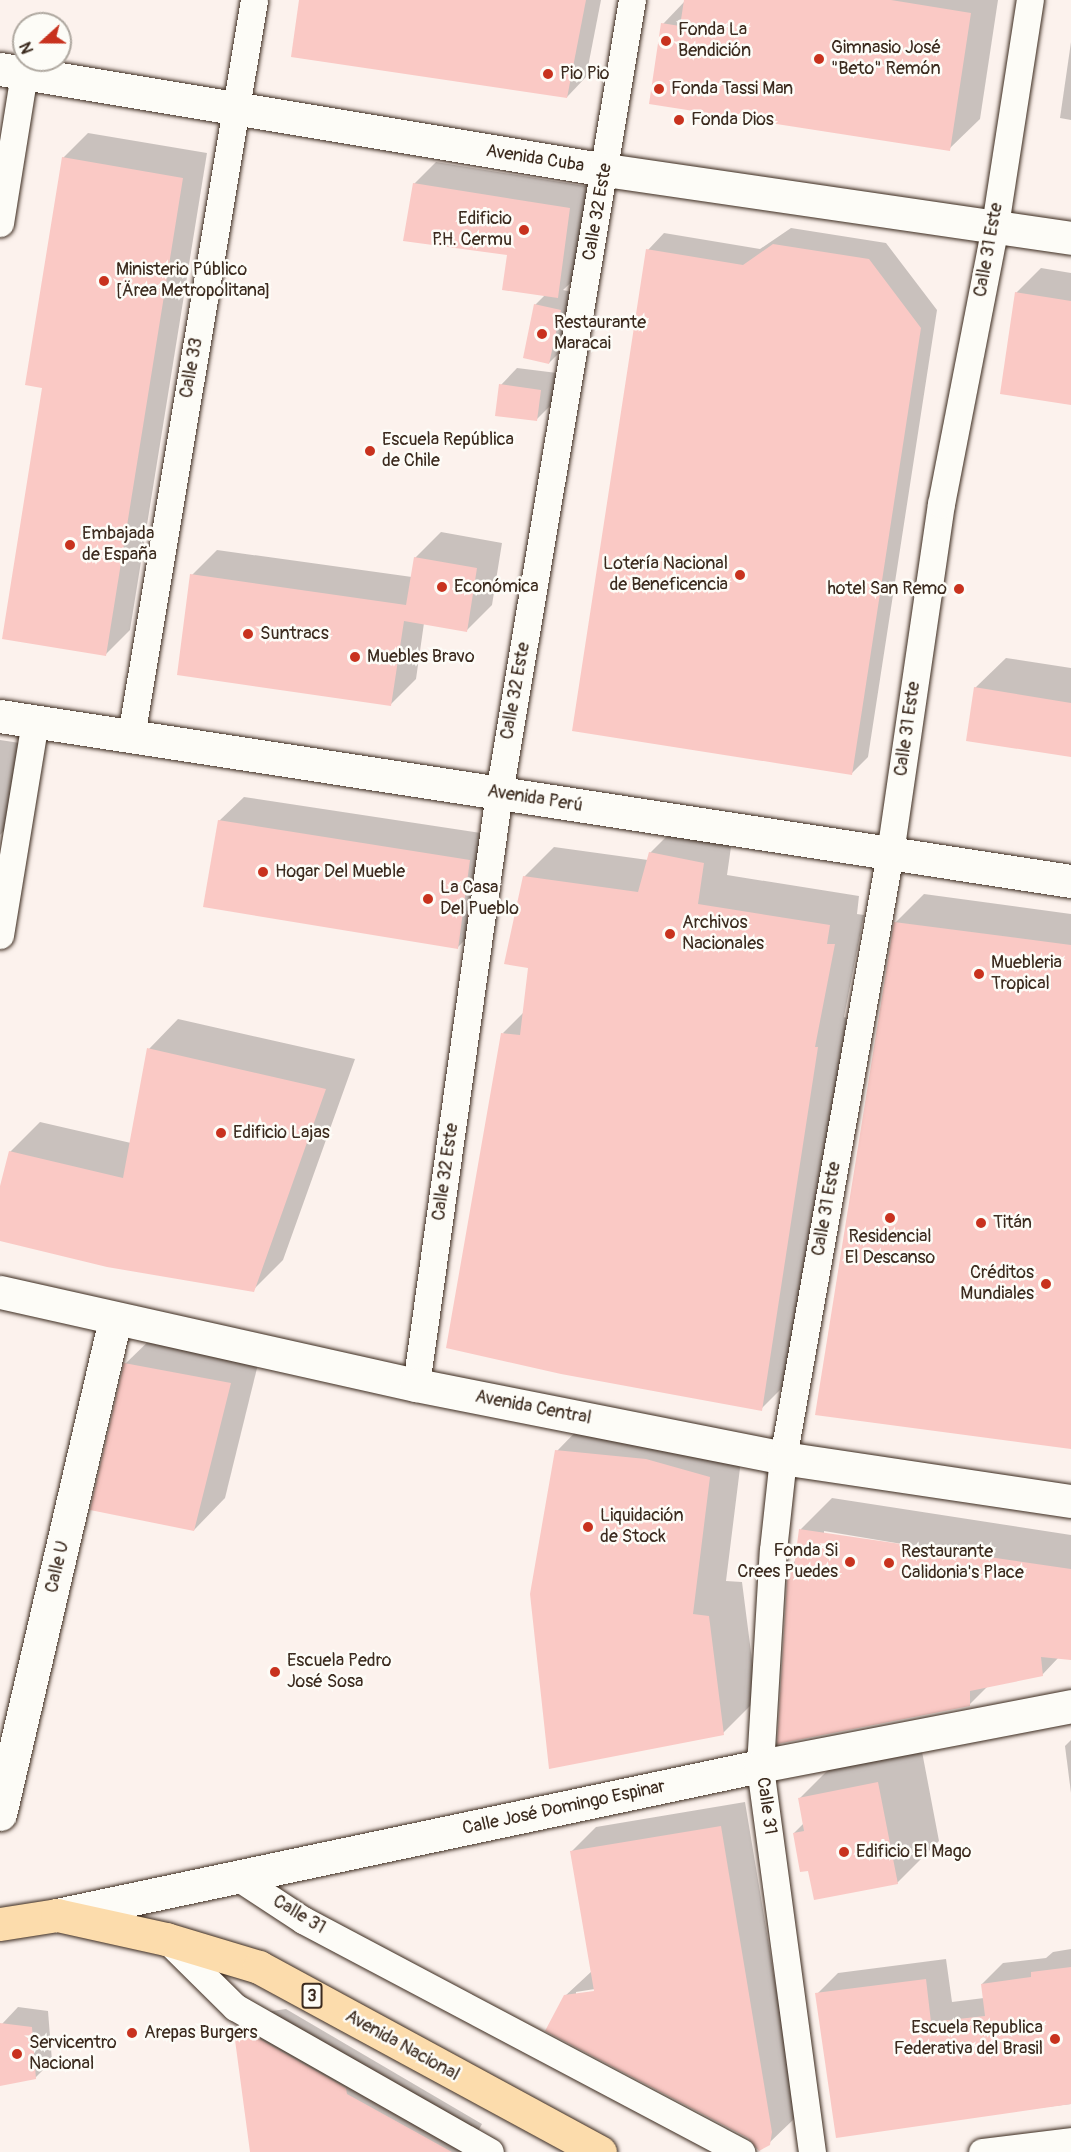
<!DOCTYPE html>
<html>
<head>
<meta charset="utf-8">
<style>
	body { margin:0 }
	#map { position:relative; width:1071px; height:2152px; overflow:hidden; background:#fcf2ed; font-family:Pangolin,sans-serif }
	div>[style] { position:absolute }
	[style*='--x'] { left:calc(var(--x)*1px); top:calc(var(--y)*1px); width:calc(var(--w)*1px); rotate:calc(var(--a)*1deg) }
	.shadow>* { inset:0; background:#0003 }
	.building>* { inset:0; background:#fac9c5 }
	.roads { filter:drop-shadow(0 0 2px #3b2a1e) drop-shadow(0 0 2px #3b2a1e) }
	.minor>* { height:27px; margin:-13.5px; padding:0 13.5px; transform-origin:13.5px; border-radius:13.5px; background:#fdfcf7 }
	.tertiary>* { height:33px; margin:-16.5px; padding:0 16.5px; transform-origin:16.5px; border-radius:16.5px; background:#fdfcf7 }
	.secondary>* { height:33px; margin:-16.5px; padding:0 16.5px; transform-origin:16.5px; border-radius:16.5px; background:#fdfcf7 }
	.primary>* { height:33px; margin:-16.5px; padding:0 16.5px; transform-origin:16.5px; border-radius:16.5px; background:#fcdcac }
	.dots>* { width:16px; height:16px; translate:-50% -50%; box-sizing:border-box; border:3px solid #fdfcf7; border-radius:50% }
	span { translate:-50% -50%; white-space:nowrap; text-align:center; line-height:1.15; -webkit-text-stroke:5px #fdfcf7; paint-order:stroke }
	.shield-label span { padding:2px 4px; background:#fdfcf7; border:2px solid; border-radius:4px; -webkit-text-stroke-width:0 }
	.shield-label { font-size:16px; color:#3b2a1e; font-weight:700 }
	.poi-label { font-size:18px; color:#3b2a1e }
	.left { translate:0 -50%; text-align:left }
	.right { translate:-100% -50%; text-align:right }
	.street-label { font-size:18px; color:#3b2a1e }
	.north { position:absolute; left:12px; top:12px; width:60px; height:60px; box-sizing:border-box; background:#fdfcf7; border:2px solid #afa8a0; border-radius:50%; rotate:249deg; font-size:16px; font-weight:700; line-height:24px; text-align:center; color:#3b2a1e }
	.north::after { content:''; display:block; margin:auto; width:21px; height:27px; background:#c8321e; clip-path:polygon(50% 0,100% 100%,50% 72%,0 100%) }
</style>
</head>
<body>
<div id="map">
	<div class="shadow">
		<i style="clip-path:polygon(301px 0,601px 0,586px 77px,567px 97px)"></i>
		<i style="clip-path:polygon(686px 0,998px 0,980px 119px,949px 149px,663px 24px)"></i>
		<i style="clip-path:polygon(1071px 42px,1071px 120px,1060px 118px)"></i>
		<i style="clip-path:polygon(88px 133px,207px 153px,130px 630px,105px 655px,44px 387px,63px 158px)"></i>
		<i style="clip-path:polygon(436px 162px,591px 187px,579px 275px,563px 290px,577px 293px,566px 346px,549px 363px,535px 305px,545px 295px,509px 254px,414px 184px)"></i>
		<i style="clip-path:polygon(791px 228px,886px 243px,937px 310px,868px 757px,851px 774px,648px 250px,664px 233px,760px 249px)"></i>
		<i style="clip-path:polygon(1041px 268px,1071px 273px,1071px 403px,1016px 293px)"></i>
		<i style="clip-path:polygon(517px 368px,557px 373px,553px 403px,536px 420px,501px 385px)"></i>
		<i style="clip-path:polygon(441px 532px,502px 543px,492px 605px,467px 630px,424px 623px,416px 679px,390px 705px,192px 575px,217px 550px,412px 577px,415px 558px)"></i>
		<i style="clip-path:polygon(1006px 658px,1071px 668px,1071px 756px,975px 688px)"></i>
		<i style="clip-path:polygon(0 740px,33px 745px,17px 817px,0 835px)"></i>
		<i style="clip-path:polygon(244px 797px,494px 835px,482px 923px,457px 948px,219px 821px)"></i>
		<i style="clip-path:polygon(680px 823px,733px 833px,727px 875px,859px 896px,857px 914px,864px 915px,844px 1017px,847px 1018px,791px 1379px,761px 1409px,503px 1033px,524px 1012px,529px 966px,524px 877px,554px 847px,648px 860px,650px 853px)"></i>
		<i style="clip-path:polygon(924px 894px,1071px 914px,1071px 1448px,817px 1413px,896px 922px)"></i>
		<i style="clip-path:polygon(178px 1019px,355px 1059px,283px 1260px,253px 1290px,0 1239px,0 1193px,10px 1152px,40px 1122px,131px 1143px,149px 1049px)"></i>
		<i style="clip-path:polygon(157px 1333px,261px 1352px,225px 1498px,194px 1530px,125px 1364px)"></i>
		<i style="clip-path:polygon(590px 1417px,743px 1444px,726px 1581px,742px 1582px,757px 1699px,723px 1733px,557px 1451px)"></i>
		<i style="clip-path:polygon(evenodd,832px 1498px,1071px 1535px,1071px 1658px,1059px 1657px,1042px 1675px,988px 1686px,970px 1704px,789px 1567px,796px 1560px,801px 1529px,832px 1498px,824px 1531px,980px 1557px,824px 1534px,824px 1531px)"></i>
		<i style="clip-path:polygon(1071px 1740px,1071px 1793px,1065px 1746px)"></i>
		<i style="clip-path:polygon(920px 1741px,939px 1841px,897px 1883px,809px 1869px,794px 1833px,804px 1823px,800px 1798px,842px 1756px)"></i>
		<i style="clip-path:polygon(evenodd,745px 1802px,796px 2107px,794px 2119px,769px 2143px,757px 2149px,749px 2137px,565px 1996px,592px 1971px,572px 1851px,596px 1827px,745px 1802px,601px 1988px,601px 1991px,576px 1995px,576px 1992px,601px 1988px)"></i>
		<i style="clip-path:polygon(1071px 1949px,1071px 2104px,898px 2125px,817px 1994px,838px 1973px,946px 1959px,952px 2002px,984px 1998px,982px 1984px,1003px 1963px,1046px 1958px,1053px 1952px)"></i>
		<i style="clip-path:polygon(18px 2007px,48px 2011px,52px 2061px,35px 2078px,0 2085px,2px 2024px)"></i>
		<i style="clip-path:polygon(286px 2009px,482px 2124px,467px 2152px,252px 2152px,236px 2040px,265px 2012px)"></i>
	</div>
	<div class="building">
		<i style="clip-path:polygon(299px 0,586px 0,567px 98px,291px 57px)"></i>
		<i style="clip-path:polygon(684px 0,891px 0,971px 13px,950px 151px,649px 104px,661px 23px,680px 26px)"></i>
		<i style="clip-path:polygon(62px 157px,183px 178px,106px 656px,2px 639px,42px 388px,25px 385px)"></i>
		<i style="clip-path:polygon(413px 183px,570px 208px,558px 298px,502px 290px,507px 255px,403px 241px)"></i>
		<i style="clip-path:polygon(773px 244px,869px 259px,921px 328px,852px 775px,572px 731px,646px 249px,743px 265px)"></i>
		<i style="clip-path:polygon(1015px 292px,1071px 301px,1071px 405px,1000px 394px)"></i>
		<i style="clip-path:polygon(534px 304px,561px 310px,549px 364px,523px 358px)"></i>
		<i style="clip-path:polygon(499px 384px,541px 390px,537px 421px,495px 416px)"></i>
		<i style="clip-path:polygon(414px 557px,477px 568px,467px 632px,404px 621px,391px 706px,177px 675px,190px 574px,406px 605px)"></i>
		<i style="clip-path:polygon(974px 687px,1071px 703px,1071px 757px,966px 741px)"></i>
		<i style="clip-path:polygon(218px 820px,470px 860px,458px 949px,203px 907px)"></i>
		<i style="clip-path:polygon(649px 852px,704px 863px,698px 904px,830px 925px,827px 944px,835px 944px,815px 1047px,818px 1047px,762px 1411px,561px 1374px,446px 1348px,501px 1033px,520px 1035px,528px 968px,504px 964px,523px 876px,638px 892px)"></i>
		<i style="clip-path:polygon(894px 922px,1071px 945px,1071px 1449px,815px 1415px)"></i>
		<i style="clip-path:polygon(147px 1048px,326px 1089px,254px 1292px,107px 1267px,0 1241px,0 1186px,9px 1151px,123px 1178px)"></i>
		<i style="clip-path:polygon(124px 1363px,231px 1383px,194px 1531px,90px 1510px)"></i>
		<i style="clip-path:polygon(555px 1450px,646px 1459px,710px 1477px,693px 1614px,709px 1616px,724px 1735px,549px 1769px,530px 1594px)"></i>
		<i style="clip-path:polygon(799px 1529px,1071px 1569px,1071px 1660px,1041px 1657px,1043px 1676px,970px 1691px,970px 1706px,777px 1744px,788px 1566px,794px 1567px)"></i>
		<i style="clip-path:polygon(878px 1782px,898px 1884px,814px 1900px,808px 1871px,800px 1872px,793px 1833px,804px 1831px,798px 1798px)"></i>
		<i style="clip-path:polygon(721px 1826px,772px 2132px,770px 2145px,759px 2151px,748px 2138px,545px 2031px,564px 1995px,594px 1991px,570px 1851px)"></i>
		<i style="clip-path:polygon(1071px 1967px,1071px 2104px,836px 2138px,815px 1993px,926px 1979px,931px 2022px,985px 2016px,981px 1984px,1031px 1977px,1031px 1972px)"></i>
		<i style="clip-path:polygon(0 2023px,32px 2027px,36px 2079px,0 2086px)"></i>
		<i style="clip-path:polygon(256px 2037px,346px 2088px,347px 2094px,452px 2152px,250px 2152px,235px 2040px)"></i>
	</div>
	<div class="roads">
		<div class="minor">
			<i style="--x:0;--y:223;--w:152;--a:-80.9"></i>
			<i style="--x:131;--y:736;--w:746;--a:-80.51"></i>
			<i style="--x:0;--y:935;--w:217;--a:-80.7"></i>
			<i style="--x:416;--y:1385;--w:598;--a:-82.02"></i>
			<i style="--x:499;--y:793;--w:804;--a:-80.48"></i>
			<i style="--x:239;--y:1878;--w:77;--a:33.3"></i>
			<i style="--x:303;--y:1920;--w:496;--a:27.9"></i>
			<i style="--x:166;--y:1939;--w:97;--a:44.6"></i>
			<i style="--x:235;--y:2007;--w:293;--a:29.6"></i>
			<i style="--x:812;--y:2152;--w:389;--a:-97.7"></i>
			<i style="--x:760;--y:1766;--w:216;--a:-86.6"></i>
			<i style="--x:773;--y:1550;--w:93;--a:-83.8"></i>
			<i style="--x:783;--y:1458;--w:614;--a:-79.97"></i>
			<i style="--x:890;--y:853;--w:353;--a:-81.7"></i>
			<i style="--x:941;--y:504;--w:284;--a:-79"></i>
			<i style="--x:995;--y:225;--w:228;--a:-81.2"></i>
			<i style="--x:982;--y:2152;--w:90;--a:-7"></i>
		</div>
		<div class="tertiary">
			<i style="--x:0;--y:69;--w:614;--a:9.46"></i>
			<i style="--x:606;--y:170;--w:470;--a:8.3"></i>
			<i style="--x:0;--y:1814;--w:508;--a:-76.92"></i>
			<i style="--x:57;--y:1915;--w:719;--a:-11.97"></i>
			<i style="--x:760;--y:1766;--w:317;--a:-10.9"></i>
		</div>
		<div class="secondary">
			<i style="--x:0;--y:716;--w:1084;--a:8.76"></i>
			<i style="--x:0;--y:1292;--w:426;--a:12.6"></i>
			<i style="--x:416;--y:1385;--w:374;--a:11.2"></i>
			<i style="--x:783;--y:1458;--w:291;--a:8.5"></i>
		</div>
		<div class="primary">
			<i style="--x:0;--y:1924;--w:58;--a:-9"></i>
			<i style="--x:57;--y:1915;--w:112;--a:12.4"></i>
			<i style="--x:166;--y:1939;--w:97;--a:16.8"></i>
			<i style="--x:259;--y:1967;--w:388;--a:28.5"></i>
		</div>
	</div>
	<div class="dots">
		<i style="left:666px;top:41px;background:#c8321e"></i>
		<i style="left:819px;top:59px;background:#c8321e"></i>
		<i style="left:548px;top:74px;background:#c8321e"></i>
		<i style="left:659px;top:89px;background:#c8321e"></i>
		<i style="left:679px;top:120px;background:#c8321e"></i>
		<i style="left:524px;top:230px;background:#c8321e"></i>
		<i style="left:104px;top:281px;background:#c8321e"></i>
		<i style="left:542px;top:334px;background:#c8321e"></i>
		<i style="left:370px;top:451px;background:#c8321e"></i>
		<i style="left:70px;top:545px;background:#c8321e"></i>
		<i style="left:740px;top:575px;background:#c8321e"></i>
		<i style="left:442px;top:587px;background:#c8321e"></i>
		<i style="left:959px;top:589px;background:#c8321e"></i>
		<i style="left:248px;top:634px;background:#c8321e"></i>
		<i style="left:355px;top:657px;background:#c8321e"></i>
		<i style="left:263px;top:872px;background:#c8321e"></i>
		<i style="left:428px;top:899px;background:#c8321e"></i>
		<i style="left:670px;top:934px;background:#c8321e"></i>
		<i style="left:979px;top:974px;background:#c8321e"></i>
		<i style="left:221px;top:1133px;background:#c8321e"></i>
		<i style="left:890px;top:1218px;background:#c8321e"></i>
		<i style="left:981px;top:1223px;background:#c8321e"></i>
		<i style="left:1046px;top:1284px;background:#c8321e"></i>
		<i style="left:588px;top:1527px;background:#c8321e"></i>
		<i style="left:850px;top:1562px;background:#c8321e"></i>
		<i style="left:889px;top:1563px;background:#c8321e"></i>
		<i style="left:275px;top:1672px;background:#c8321e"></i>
		<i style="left:844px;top:1852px;background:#c8321e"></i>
		<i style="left:132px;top:2033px;background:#c8321e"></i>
		<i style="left:1055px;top:2039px;background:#c8321e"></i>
		<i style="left:17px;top:2054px;background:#c8321e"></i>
	</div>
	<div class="shield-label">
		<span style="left:312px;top:1996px">3</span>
	</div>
	<div class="poi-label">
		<span class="left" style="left:678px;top:41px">Fonda La<br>Bendición</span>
		<span class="left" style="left:831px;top:59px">Gimnasio José<br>"Beto" Remón</span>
		<span class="left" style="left:560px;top:74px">Pio Pio</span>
		<span class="left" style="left:671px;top:89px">Fonda Tassi Man</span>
		<span class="left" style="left:691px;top:120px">Fonda Dios</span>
		<span class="right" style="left:512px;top:230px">Edificio<br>P.H. Cermu</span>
		<span class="left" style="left:116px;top:281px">Ministerio Público<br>[Ärea Metropolitana]</span>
		<span class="left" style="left:554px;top:334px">Restaurante<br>Maracai</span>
		<span class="left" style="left:382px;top:451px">Escuela República<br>de Chile</span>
		<span class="left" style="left:82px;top:545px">Embajada<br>de España</span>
		<span class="right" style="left:728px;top:575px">Lotería Nacional<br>de Beneficencia</span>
		<span class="left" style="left:454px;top:587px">Económica</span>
		<span class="right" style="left:947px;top:589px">hotel San Remo</span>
		<span class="left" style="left:260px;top:634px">Suntracs</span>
		<span class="left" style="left:367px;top:657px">Muebles Bravo</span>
		<span class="left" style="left:275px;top:872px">Hogar Del Mueble</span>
		<span class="left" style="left:440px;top:899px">La Casa<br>Del Pueblo</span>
		<span class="left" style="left:682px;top:934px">Archivos<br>Nacionales</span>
		<span class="left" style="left:991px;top:974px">Muebleria<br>Tropical</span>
		<span class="left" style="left:233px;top:1133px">Edificio Lajas</span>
		<span class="left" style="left:993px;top:1223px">Titán</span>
		<span style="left:890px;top:1248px">Residencial<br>El Descanso</span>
		<span class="right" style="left:1034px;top:1284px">Créditos<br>Mundiales</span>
		<span class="left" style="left:600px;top:1527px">Liquidación<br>de Stock</span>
		<span class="right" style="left:838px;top:1562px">Fonda Si<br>Crees Puedes</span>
		<span class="left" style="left:901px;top:1563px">Restaurante<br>Calidonia's Place</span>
		<span class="left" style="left:287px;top:1672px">Escuela Pedro<br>José Sosa</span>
		<span class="left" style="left:856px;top:1852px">Edificio El Mago</span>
		<span class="right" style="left:1043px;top:2039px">Escuela Republica<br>Federativa del Brasil</span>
		<span class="left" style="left:144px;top:2033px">Arepas Burgers</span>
		<span class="left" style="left:29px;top:2054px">Servicentro<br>Nacional</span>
	</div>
	<div class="street-label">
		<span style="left:535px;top:159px;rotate:9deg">Avenida Cuba</span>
		<span style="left:598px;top:212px;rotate:-80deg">Calle 32 Este</span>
		<span style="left:989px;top:250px;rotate:-80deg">Calle 31 Este</span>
		<span style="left:192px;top:368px;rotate:-80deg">Calle 33</span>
		<span style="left:516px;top:691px;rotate:-80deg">Calle 32 Este</span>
		<span style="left:908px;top:729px;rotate:-82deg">Calle 31 Este</span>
		<span style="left:535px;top:799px;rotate:9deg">Avenida Perú</span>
		<span style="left:446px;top:1172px;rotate:-82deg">Calle 32 Este</span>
		<span style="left:827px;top:1209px;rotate:-80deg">Calle 31 Este</span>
		<span style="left:533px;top:1408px;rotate:11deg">Avenida Central</span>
		<span style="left:58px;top:1567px;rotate:-77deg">Calle U</span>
		<span style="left:766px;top:1806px;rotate:82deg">Calle 31</span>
		<span style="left:564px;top:1808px;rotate:-12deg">Calle José Domingo Espinar</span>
		<span style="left:299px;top:1915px;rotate:31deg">Calle 31</span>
		<span style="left:402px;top:2046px;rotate:29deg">Avenida Nacional</span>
	</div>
	<div class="north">N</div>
</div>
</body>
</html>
